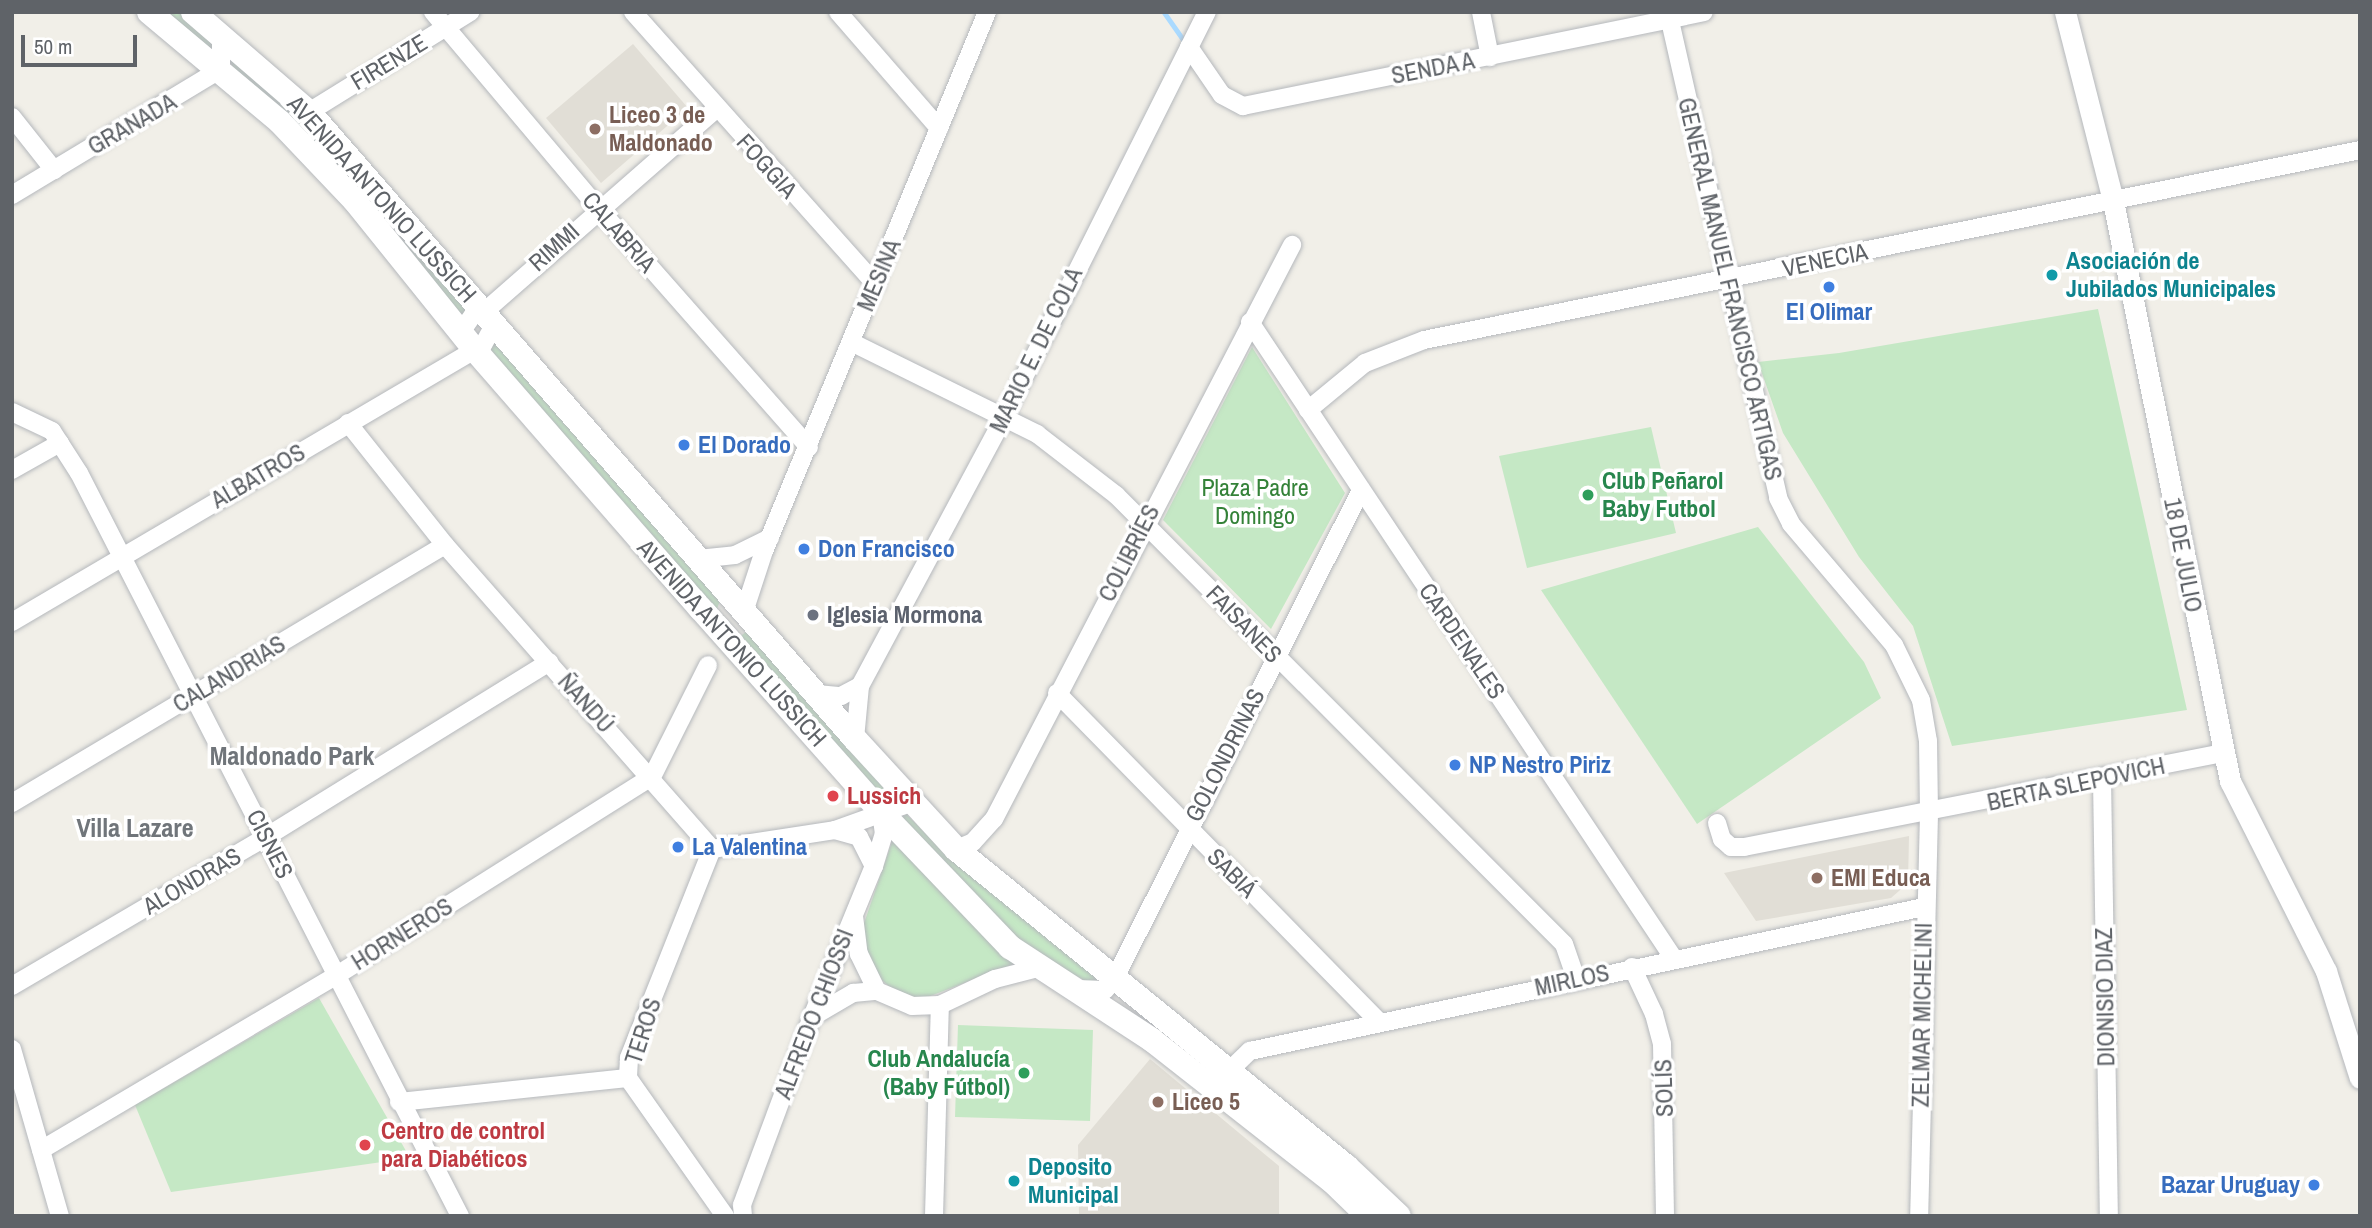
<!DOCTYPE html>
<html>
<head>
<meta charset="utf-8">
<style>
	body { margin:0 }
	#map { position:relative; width:2372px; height:1228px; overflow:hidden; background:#f1efe8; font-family:"Archivo Narrow",sans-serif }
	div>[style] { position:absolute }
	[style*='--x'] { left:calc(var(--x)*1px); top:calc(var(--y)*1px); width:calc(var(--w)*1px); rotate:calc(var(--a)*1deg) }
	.education>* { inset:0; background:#e1ded6 }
	.green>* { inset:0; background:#c5e8c5 }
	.stream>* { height:4.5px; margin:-2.25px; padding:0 2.25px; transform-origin:2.25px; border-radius:2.25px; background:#aadaff }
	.roads { filter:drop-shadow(0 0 2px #b5b8bc) drop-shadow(0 0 2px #b5b8bc) }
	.minor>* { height:18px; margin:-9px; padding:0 9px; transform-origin:9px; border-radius:9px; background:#fff }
	.tertiary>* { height:21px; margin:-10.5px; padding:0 10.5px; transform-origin:10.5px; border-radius:10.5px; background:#fff }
	.secondary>* { height:24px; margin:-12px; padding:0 12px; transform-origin:12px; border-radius:12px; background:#fff }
	.dots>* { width:19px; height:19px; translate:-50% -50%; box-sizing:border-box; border:4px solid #fff; border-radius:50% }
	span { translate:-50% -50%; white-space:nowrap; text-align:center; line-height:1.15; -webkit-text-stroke:7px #fff; paint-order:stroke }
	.street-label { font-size:24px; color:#5f6368 }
	.education-label { font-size:24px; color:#785e54; font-weight:700 }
	.left { translate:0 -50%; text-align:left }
	.culture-label { font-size:24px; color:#0d838f; font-weight:700 }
	.shop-label { font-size:24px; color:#366cbe; font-weight:700 }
	.right { translate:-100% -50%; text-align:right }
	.leisure-label { font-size:24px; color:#27864d; font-weight:700 }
	.park-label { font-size:24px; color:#348238 }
	.worship-label { font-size:24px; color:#5b616d; font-weight:700 }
	.health-label { font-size:24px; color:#be3a42; font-weight:700 }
	.neighbourhood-label { font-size:26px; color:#70757a; font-weight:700 }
	.frame { position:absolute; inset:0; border:14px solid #5f6368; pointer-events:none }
	.scale { position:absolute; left:21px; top:35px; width:116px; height:32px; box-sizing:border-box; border:4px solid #5f6368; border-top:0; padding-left:9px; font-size:21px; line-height:24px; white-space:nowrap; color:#5f6368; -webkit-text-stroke:5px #fff; paint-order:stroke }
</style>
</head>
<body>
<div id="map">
	<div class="education">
		<i style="clip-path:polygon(633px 44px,688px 108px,601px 183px,546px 118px)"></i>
		<i style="clip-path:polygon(1909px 836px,1908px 883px,1891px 898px,1756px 921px,1724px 873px)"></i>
		<i style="clip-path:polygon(1150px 1059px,1279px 1166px,1279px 1216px,1079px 1216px,1078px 1145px)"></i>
	</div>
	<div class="green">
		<i style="clip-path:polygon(159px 12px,181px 12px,213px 38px,216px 58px)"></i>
		<i style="clip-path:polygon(229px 51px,304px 120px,472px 309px,460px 320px,233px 71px)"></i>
		<i style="clip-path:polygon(2098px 309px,2187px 710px,1952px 746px,1913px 626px,1859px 557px,1783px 433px,1758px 362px,1839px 353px)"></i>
		<i style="clip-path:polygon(497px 337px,720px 601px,716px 611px,490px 349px)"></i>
		<i style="clip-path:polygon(1252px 347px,1345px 493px,1271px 629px,1163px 520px)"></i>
		<i style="clip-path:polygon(1651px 427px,1676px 533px,1527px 568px,1499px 456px)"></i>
		<i style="clip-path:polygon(1758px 527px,1864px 662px,1881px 698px,1697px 824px,1541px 590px)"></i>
		<i style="clip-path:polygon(746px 632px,901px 802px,886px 803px,738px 638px)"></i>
		<i style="clip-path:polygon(906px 814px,935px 843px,1104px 981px,1097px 987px,1020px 946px,901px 819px)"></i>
		<i style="clip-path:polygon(893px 839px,1016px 963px,920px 1000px,897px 993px,877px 976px,871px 967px,862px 929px)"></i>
		<i style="clip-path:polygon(319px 998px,410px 1158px,171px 1192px,135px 1105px)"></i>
		<i style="clip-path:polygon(958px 1025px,1093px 1030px,1090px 1121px,955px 1117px)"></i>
	</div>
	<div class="stream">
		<i style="--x:1164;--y:12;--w:38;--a:55"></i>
	</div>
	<div class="roads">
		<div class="minor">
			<i style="--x:433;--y:12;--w:256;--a:49.9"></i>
			<i style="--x:598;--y:208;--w:319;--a:48.6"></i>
			<i style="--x:633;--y:12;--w:365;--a:48.3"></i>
			<i style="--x:838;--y:12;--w:154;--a:49"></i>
			<i style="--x:1481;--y:12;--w:46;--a:78.7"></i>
			<i style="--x:1668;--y:12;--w:498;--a:77.2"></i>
			<i style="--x:1778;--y:498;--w:29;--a:63"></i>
			<i style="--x:1791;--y:524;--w:159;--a:49.6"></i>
			<i style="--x:1894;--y:645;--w:61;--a:63.9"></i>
			<i style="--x:1921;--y:700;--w:42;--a:80.3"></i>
			<i style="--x:1928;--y:741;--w:73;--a:89.2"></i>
			<i style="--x:1929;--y:814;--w:402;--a:91.4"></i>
			<i style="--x:1189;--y:47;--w:58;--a:55.5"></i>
			<i style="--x:1222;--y:95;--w:24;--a:28"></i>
			<i style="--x:1243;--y:106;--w:470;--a:-11.5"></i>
			<i style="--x:309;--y:112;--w:190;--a:-31.8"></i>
			<i style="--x:12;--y:117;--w:68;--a:51.6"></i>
			<i style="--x:12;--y:195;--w:244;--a:-31.1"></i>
			<i style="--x:221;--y:69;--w:35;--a:-90"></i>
			<i style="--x:1250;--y:322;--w:765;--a:56.35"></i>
			<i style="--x:461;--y:332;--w:21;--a:-55"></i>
			<i style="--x:473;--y:315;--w:11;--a:-15"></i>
			<i style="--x:484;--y:312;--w:308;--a:-41.2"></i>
			<i style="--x:851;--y:342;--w:208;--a:26.3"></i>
			<i style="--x:1037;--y:434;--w:100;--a:37.7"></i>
			<i style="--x:1116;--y:495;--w:634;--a:45.06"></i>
			<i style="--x:1564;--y:944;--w:36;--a:71"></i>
			<i style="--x:1308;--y:410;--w:74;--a:-39.5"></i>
			<i style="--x:1365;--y:363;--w:63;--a:-21.3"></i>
			<i style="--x:1424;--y:340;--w:955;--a:-11.47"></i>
			<i style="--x:12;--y:412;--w:44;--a:25.4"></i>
			<i style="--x:52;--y:431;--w:50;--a:57.3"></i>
			<i style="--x:79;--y:473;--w:835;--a:62.85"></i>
			<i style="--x:348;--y:423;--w:156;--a:51.5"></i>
			<i style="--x:445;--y:545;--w:405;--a:48.7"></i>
			<i style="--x:712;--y:849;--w:124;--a:-8.8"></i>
			<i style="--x:835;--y:830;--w:83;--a:-19.7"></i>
			<i style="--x:12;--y:470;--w:55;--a:-29.4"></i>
			<i style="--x:698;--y:559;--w:37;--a:-6"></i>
			<i style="--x:735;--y:555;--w:39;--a:-26"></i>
			<i style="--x:745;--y:609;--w:61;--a:-71.9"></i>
			<i style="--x:764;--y:551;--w:583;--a:-67.52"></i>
			<i style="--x:12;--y:622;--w:546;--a:-30.46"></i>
			<i style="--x:483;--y:345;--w:25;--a:-61"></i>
			<i style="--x:1057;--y:693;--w:460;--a:45.6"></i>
			<i style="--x:817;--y:694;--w:24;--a:5"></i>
			<i style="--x:841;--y:696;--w:21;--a:-28"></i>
			<i style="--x:855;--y:739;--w:53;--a:-84.6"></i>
			<i style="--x:860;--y:686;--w:305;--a:-61.8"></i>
			<i style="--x:1004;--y:417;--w:453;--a:-63.4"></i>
			<i style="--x:2102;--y:778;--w:438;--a:89.1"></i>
			<i style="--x:12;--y:803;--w:504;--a:-30.79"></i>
			<i style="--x:1717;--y:823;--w:17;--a:73"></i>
			<i style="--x:1722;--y:839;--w:12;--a:42"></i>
			<i style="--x:1731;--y:847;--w:13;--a:0"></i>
			<i style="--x:1744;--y:847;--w:488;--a:-11.1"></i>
			<i style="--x:835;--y:830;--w:25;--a:16"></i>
			<i style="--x:859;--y:837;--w:33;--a:63"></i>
			<i style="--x:712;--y:849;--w:225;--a:111.7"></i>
			<i style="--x:629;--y:1058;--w:20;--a:93"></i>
			<i style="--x:628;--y:1078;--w:169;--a:54.9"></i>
			<i style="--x:956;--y:849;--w:18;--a:-22"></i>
			<i style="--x:973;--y:842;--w:31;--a:-48"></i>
			<i style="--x:994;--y:819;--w:647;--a:-62.56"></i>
			<i style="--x:854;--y:916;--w:38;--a:83"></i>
			<i style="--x:859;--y:954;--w:41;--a:64.1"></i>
			<i style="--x:877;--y:991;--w:38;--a:23"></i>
			<i style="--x:912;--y:1006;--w:28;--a:-2"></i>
			<i style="--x:940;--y:1005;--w:61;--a:-25.3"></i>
			<i style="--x:995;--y:979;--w:44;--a:-14.3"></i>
			<i style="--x:1632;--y:967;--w:52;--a:64.9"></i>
			<i style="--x:1654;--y:1014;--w:31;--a:75"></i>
			<i style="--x:1662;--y:1044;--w:172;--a:89"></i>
			<i style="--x:12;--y:986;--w:294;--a:-30.4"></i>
			<i style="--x:266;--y:837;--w:333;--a:-31.7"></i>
			<i style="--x:1077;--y:989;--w:28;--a:2"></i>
			<i style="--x:1105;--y:990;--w:13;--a:-48"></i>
			<i style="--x:1114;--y:980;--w:549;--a:-63.25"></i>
			<i style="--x:812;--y:1017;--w:48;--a:-30.3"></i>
			<i style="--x:853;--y:993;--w:24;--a:-5"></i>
			<i style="--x:12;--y:1049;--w:174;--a:74"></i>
			<i style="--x:1230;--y:1070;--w:28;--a:-44"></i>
			<i style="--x:1250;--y:1051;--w:689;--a:-12.06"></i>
			<i style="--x:399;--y:1102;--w:230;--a:-6"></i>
			<i style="--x:41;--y:1150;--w:344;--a:-30.6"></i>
			<i style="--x:337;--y:975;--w:372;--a:-32.2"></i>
			<i style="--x:652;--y:777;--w:125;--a:-63.4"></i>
			<i style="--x:743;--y:1216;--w:11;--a:-95"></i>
			<i style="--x:742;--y:1205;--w:201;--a:-69.6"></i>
			<i style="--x:812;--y:1017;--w:163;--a:-67.7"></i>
			<i style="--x:874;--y:866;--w:34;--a:-73"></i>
			<i style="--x:884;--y:834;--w:22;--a:-98"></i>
			<i style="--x:934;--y:1216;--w:211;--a:-88.4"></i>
		</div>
		<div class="tertiary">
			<i style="--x:2065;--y:12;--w:195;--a:75.7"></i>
			<i style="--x:2113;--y:201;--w:592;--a:78.6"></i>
			<i style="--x:2230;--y:781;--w:213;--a:63.2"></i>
			<i style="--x:2326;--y:971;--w:112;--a:72.4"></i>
		</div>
		<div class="secondary">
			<i style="--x:149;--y:12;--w:171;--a:40"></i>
			<i style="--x:280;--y:122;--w:109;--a:46.5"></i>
			<i style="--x:355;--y:201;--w:190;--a:51.2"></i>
			<i style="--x:474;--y:349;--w:344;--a:48.9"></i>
			<i style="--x:700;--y:608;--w:273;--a:48.4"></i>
			<i style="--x:881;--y:812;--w:187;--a:46.3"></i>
			<i style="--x:1010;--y:947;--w:170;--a:33.2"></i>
			<i style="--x:1152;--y:1040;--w:229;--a:38.1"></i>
			<i style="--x:1332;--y:1181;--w:50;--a:44.2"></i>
			<i style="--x:193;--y:12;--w:153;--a:40.8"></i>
			<i style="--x:309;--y:112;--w:831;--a:48.95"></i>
			<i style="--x:855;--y:739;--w:149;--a:47.4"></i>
			<i style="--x:956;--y:849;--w:504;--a:39.12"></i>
			<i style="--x:1347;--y:1167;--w:71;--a:43.3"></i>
		</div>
	</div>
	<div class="dots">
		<i style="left:595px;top:129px;background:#8d6e63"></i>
		<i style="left:2052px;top:275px;background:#0f9aa8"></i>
		<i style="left:1829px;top:287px;background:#3f7fe0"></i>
		<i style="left:684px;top:445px;background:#3f7fe0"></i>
		<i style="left:1588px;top:495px;background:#2e9e5b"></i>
		<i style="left:804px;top:549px;background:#3f7fe0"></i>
		<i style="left:813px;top:615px;background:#6b7280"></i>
		<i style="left:1455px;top:765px;background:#3f7fe0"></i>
		<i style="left:833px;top:796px;background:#e0444e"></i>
		<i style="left:678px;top:847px;background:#3f7fe0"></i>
		<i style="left:1817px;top:878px;background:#8d6e63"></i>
		<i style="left:1024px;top:1073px;background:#2e9e5b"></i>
		<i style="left:1158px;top:1102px;background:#8d6e63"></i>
		<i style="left:365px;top:1145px;background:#e0444e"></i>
		<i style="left:1014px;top:1181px;background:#0f9aa8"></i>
		<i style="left:2314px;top:1185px;background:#3f7fe0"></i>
	</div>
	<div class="street-label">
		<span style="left:389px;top:62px;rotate:-31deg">FIRENZE</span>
		<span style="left:1433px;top:68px;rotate:-11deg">SENDA A</span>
		<span style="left:132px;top:124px;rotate:-30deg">GRANADA</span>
		<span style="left:767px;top:166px;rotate:48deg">FOGGIA</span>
		<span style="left:382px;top:199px;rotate:48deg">AVENIDA ANTONIO LUSSICH</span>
		<span style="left:619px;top:232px;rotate:49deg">CALABRIA</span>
		<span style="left:554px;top:247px;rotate:-42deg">RIMMI</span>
		<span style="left:1825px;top:260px;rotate:-12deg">VENECIA</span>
		<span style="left:879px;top:275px;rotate:-67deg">MESINA</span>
		<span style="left:1730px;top:289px;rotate:77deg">GENERAL MANUEL FRANCISCO ARTIGAS</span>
		<span style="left:1036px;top:350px;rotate:-64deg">MARIO E. DE COLA</span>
		<span style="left:258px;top:476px;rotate:-30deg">ALBATROS</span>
		<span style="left:1129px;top:553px;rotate:-63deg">COLIBRÍES</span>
		<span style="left:2183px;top:555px;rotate:79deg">18 DE JULIO</span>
		<span style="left:1244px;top:624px;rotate:46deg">FAISANES</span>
		<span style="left:1462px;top:641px;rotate:56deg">CARDENALES</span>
		<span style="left:732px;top:643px;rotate:48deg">AVENIDA ANTONIO LUSSICH</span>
		<span style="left:229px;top:674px;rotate:-31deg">CALANDRIAS</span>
		<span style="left:586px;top:703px;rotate:48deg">ÑANDÚ</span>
		<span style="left:1225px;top:755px;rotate:-63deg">GOLONDRINAS</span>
		<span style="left:2076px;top:784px;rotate:-12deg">BERTA SLEPOVICH</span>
		<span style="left:270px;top:844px;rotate:63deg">CISNES</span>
		<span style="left:1232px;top:873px;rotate:45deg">SABIÁ</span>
		<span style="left:192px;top:881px;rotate:-30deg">ALONDRAS</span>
		<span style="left:402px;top:934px;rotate:-32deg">HORNEROS</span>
		<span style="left:1572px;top:980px;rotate:-12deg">MIRLOS</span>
		<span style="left:2105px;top:997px;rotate:-91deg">DIONISIO DIAZ</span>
		<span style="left:814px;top:1014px;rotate:-69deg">ALFREDO CHIOSSI</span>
		<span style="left:1922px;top:1015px;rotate:-89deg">ZELMAR MICHELINI</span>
		<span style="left:643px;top:1031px;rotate:-72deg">TEROS</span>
		<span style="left:1664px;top:1088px;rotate:-92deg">SOLÍS</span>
	</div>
	<div class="education-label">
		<span class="left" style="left:609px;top:129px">Liceo 3 de<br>Maldonado</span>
		<span class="left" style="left:1831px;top:878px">EMI Educa</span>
		<span class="left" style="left:1172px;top:1102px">Liceo 5</span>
	</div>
	<div class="culture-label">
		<span class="left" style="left:2066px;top:275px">Asociación de<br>Jubilados Municipales</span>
		<span class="left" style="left:1028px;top:1181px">Deposito<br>Municipal</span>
	</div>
	<div class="shop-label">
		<span style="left:1829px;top:312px">El Olimar</span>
		<span class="left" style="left:698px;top:445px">El Dorado</span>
		<span class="left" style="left:818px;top:549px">Don Francisco</span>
		<span class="left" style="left:1469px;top:765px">NP Nestro Piriz</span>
		<span class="left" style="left:692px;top:847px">La Valentina</span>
		<span class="right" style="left:2300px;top:1185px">Bazar Uruguay</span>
	</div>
	<div class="leisure-label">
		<span class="left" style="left:1602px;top:495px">Club Peñarol<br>Baby Futbol</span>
		<span class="right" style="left:1010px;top:1073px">Club Andalucía<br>(Baby Fútbol)</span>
	</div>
	<div class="park-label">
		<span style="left:1255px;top:502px">Plaza Padre<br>Domingo</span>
	</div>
	<div class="worship-label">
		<span class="left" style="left:827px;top:615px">Iglesia Mormona</span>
	</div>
	<div class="health-label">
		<span class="left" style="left:847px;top:796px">Lussich</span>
		<span class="left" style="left:381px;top:1145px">Centro de control<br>para Diabéticos</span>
	</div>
	<div class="neighbourhood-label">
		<span style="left:292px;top:756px">Maldonado Park</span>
		<span style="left:135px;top:828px">Villa Lazare</span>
	</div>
	<div class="frame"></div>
	<div class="scale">50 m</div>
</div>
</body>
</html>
